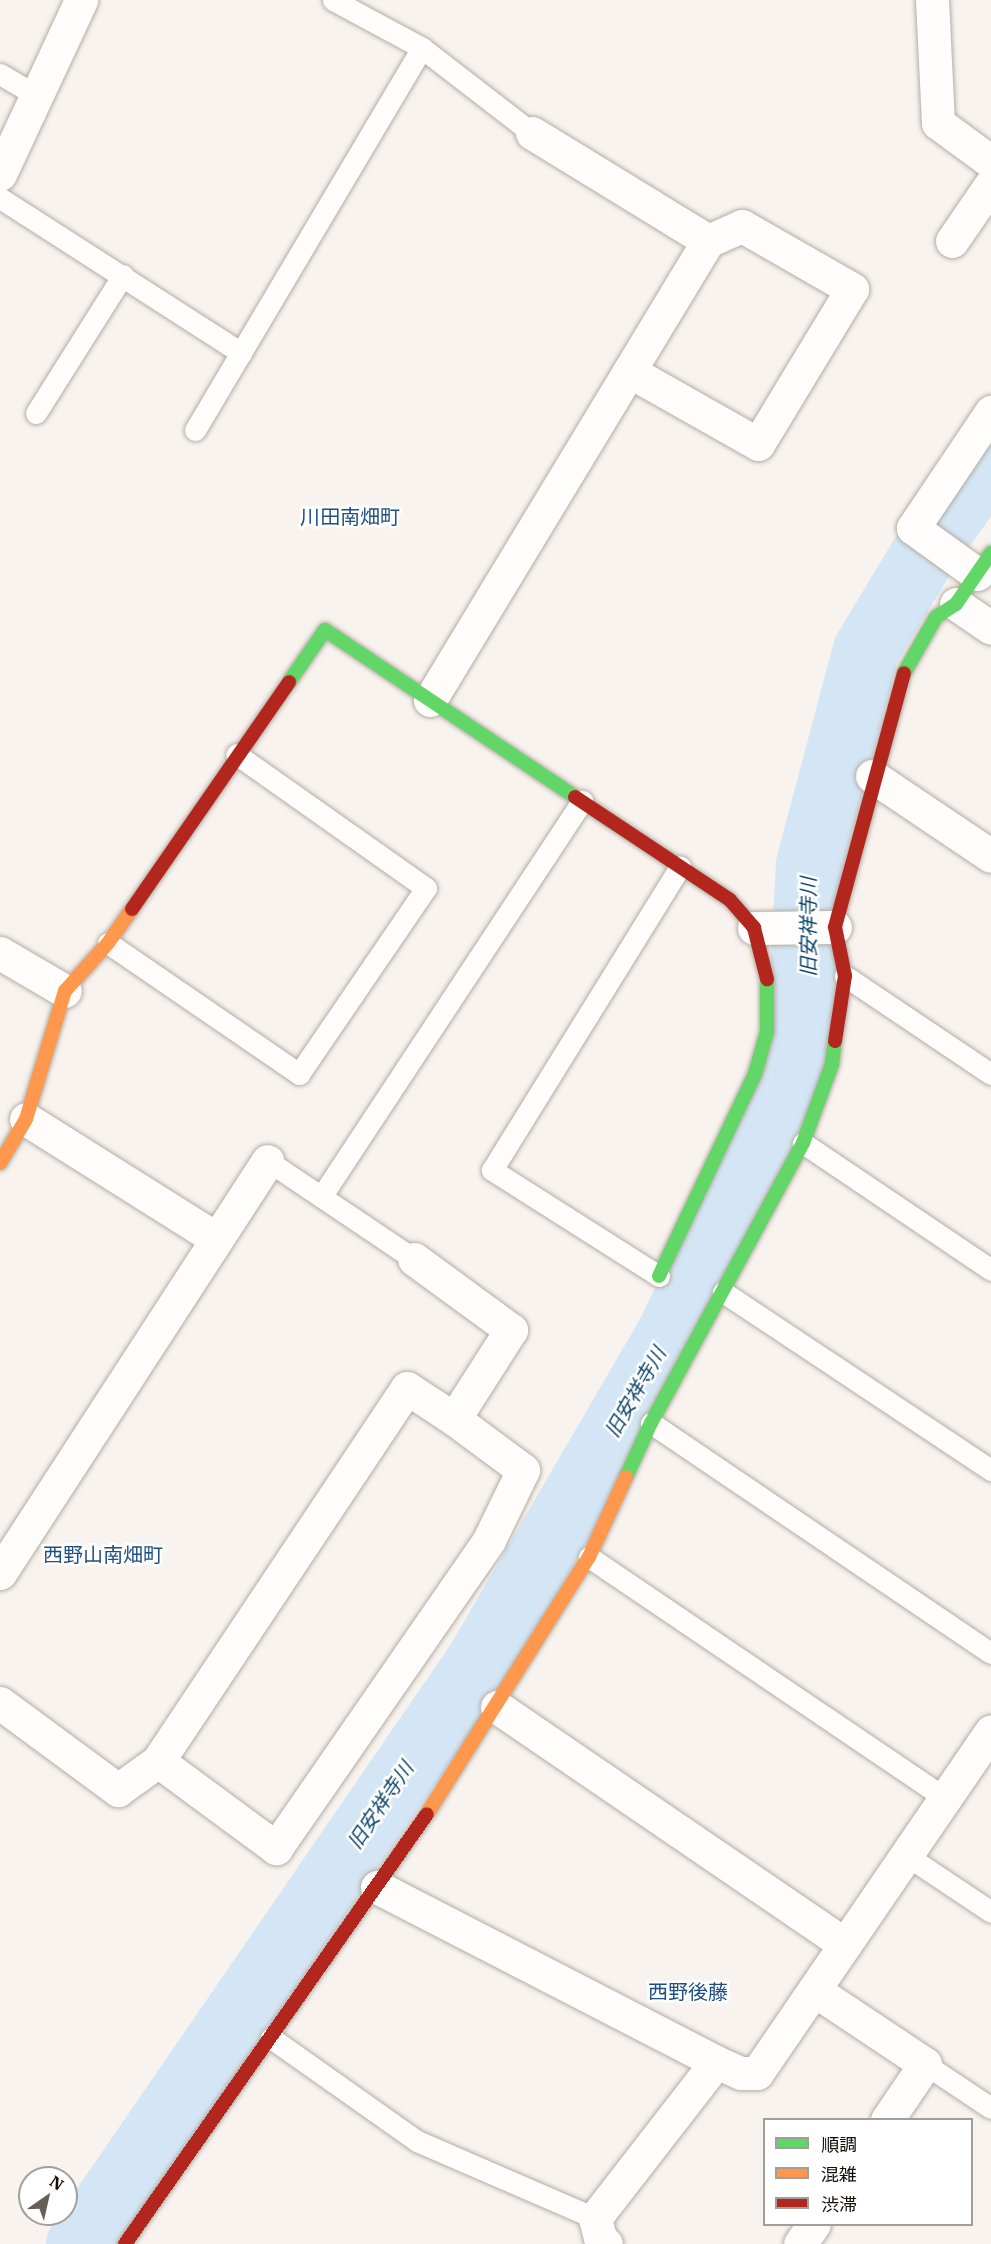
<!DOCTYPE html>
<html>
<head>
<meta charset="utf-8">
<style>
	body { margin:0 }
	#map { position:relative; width:991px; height:2244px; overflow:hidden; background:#f8f3ee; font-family:"IBM Plex Serif","Noto Sans JP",serif }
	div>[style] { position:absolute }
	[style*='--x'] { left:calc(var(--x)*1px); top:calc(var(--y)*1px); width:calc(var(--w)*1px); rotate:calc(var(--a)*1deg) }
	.river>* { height:66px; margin:-33px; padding:0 33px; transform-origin:33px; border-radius:33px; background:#d4e6f5 }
	.roads { filter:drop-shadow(0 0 2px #b3ada5) drop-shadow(0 0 2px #b3ada5) }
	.lane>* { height:21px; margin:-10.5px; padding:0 10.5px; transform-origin:10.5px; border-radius:10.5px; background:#fefdfc }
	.street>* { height:33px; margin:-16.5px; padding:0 16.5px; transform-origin:16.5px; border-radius:16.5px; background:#fefdfc }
	.fast>* { height:14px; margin:-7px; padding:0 7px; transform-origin:7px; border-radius:7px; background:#63d668 }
	.slow>* { height:14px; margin:-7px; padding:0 7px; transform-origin:7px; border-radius:7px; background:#ff974d }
	.jam>* { height:14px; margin:-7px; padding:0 7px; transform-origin:7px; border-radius:7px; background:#b3261e }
	span { translate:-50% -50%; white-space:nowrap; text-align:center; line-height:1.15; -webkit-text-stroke:5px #fff; paint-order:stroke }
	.neighbourhood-label { font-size:20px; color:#205083 }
	.water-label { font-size:20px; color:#0d4569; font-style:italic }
	.legend { position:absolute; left:763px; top:2118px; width:210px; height:108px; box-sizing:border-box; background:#fff; border:2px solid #a29f9b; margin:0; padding:8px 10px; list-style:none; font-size:18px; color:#160f06 }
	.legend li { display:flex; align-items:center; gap:12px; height:30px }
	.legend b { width:30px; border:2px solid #a29f9b }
	.north { position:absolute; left:18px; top:2166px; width:60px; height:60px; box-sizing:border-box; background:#fff; border:2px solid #a29f9b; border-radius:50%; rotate:34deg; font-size:16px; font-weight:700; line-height:24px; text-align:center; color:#160f06 }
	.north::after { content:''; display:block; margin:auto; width:21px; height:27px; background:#655f57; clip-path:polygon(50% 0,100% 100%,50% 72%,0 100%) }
</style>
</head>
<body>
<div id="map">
	<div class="river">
		<i style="--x:79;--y:2244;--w:705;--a:-55.52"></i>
		<i style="--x:478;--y:1663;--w:382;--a:-59.8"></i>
		<i style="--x:670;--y:1333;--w:271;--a:-64.4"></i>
		<i style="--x:787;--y:1089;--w:62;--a:-74.2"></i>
		<i style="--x:804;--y:1029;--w:38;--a:-84"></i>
		<i style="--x:808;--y:991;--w:35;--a:-97"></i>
		<i style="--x:804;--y:956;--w:92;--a:-86.9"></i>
		<i style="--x:809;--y:864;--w:221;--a:-75.1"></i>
		<i style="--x:866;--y:650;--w:103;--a:-58.9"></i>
		<i style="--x:919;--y:562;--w:126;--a:-55.3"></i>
	</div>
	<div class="roads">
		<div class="lane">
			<i style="--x:333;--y:0;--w:101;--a:28.3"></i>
			<i style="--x:422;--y:48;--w:139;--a:37.7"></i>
			<i style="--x:0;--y:74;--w:43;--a:30.7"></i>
			<i style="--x:0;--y:198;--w:287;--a:32.7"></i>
			<i style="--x:36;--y:413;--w:163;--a:-57.8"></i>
			<i style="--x:195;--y:430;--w:444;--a:-59.3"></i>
			<i style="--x:108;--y:943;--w:232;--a:34.4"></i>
			<i style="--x:299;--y:1074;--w:225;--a:-55.7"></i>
			<i style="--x:426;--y:888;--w:232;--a:-144.8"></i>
			<i style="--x:845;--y:976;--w:176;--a:33.9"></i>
			<i style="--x:803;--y:1143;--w:227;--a:34"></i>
			<i style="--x:268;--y:1161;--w:176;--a:33.9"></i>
			<i style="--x:323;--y:1194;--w:471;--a:-56.6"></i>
			<i style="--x:659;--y:1276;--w:198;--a:-147.6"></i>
			<i style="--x:492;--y:1170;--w:357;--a:-58.2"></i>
			<i style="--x:723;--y:1292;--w:322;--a:33.6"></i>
			<i style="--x:651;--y:1423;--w:410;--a:34.1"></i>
			<i style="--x:589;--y:1557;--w:430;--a:34.1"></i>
			<i style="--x:906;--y:1855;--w:102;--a:33.8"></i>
			<i style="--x:271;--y:2038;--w:179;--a:35.2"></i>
			<i style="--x:417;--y:2141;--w:194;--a:23.4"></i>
			<i style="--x:925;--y:2064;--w:79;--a:33.7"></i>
		</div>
		<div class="street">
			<i style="--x:932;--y:0;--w:123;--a:87.2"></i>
			<i style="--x:938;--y:123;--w:66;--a:36.3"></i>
			<i style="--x:532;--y:133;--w:206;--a:31.5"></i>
			<i style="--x:0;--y:174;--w:192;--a:-65"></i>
			<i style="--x:952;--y:241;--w:69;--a:-55.6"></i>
			<i style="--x:977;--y:574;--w:79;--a:-144.3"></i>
			<i style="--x:913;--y:528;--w:140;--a:-56.1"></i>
			<i style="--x:956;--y:604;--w:42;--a:34.4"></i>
			<i style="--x:430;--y:700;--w:537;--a:-58.8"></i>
			<i style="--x:708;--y:241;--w:37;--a:-24"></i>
			<i style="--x:742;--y:226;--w:127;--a:29.8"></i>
			<i style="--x:852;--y:289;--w:181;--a:121.2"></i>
			<i style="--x:758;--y:444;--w:148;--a:-150.5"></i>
			<i style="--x:872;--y:776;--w:143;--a:33.9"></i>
			<i style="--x:754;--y:928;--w:81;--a:-0.7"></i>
			<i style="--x:0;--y:953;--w:75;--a:30.3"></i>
			<i style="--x:26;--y:1119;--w:223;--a:32.2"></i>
			<i style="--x:0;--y:1573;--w:491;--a:-57"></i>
			<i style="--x:0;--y:1703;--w:147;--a:36.4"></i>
			<i style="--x:118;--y:1790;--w:49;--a:-35.9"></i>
			<i style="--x:158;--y:1761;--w:448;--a:-56.3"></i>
			<i style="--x:407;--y:1388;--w:56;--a:33.4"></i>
			<i style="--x:454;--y:1419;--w:106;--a:-57.4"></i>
			<i style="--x:511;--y:1330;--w:120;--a:-143.8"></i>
			<i style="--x:497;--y:1707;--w:421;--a:34.3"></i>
			<i style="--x:158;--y:1761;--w:147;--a:36.4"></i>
			<i style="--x:276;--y:1848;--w:374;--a:-55.3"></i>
			<i style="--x:489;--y:1540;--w:78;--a:-64.1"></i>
			<i style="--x:523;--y:1470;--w:86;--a:-143.5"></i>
			<i style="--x:377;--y:1887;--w:382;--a:27.3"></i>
			<i style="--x:716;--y:2062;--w:27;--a:24"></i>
			<i style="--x:741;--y:2073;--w:16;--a:0"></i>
			<i style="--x:757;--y:2073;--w:414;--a:-55.6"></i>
			<i style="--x:814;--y:1990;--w:133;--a:33.7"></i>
			<i style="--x:925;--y:2064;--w:68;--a:124.2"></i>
			<i style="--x:606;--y:2244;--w:8;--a:-135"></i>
			<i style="--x:600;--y:2238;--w:21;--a:-104"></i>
			<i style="--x:595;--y:2218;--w:197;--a:-52.2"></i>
			<i style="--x:800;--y:2244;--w:24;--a:-55"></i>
		</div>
		<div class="fast">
			<i style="--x:904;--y:673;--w:64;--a:-60.3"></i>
			<i style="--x:936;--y:617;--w:24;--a:-33"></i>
			<i style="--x:956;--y:604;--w:62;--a:-55.5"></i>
			<i style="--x:289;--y:682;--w:63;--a:-55.3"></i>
			<i style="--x:325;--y:630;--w:301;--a:33.7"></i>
			<i style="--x:659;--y:1276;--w:224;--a:-64.6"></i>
			<i style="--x:755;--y:1074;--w:44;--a:-74.1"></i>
			<i style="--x:767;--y:1032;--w:53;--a:-90"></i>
			<i style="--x:626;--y:1477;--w:60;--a:-65.2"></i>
			<i style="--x:651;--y:1423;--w:319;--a:-61.5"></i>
			<i style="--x:803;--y:1143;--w:84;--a:-69.8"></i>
			<i style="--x:832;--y:1064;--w:23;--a:-83"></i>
		</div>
		<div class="slow">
			<i style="--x:0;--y:1163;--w:51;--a:-59.4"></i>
			<i style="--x:26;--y:1119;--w:134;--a:-73.1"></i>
			<i style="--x:65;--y:991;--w:64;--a:-48.1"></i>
			<i style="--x:108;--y:943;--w:42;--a:-54.8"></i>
			<i style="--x:427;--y:1814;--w:304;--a:-57.8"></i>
			<i style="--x:589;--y:1557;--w:88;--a:-65.2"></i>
		</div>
		<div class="jam">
			<i style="--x:575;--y:797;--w:186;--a:33.6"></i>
			<i style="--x:730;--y:900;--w:37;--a:49"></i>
			<i style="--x:754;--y:928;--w:53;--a:75.7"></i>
			<i style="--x:132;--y:909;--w:276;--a:-55.3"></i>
			<i style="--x:835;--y:1041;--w:66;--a:-81.3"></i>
			<i style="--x:845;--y:976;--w:50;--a:-101.5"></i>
			<i style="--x:835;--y:927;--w:263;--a:-74.8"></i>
			<i style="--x:125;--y:2244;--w:525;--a:-54.92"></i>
		</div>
	</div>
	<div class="neighbourhood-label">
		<span style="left:350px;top:516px">川田南畑町</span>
		<span style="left:103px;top:1554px">西野山南畑町</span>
		<span style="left:688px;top:1991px">西野後藤</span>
	</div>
	<div class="water-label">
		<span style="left:808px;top:927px;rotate:-90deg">旧安祥寺川</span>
		<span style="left:635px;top:1392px;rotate:-60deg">旧安祥寺川</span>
		<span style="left:380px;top:1805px;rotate:-56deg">旧安祥寺川</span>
	</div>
	<ul class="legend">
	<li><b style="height:8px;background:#63d668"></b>順調</li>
	<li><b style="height:8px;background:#ff974d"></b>混雑</li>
	<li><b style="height:8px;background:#b3261e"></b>渋滞</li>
	</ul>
	<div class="north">N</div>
</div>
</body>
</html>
